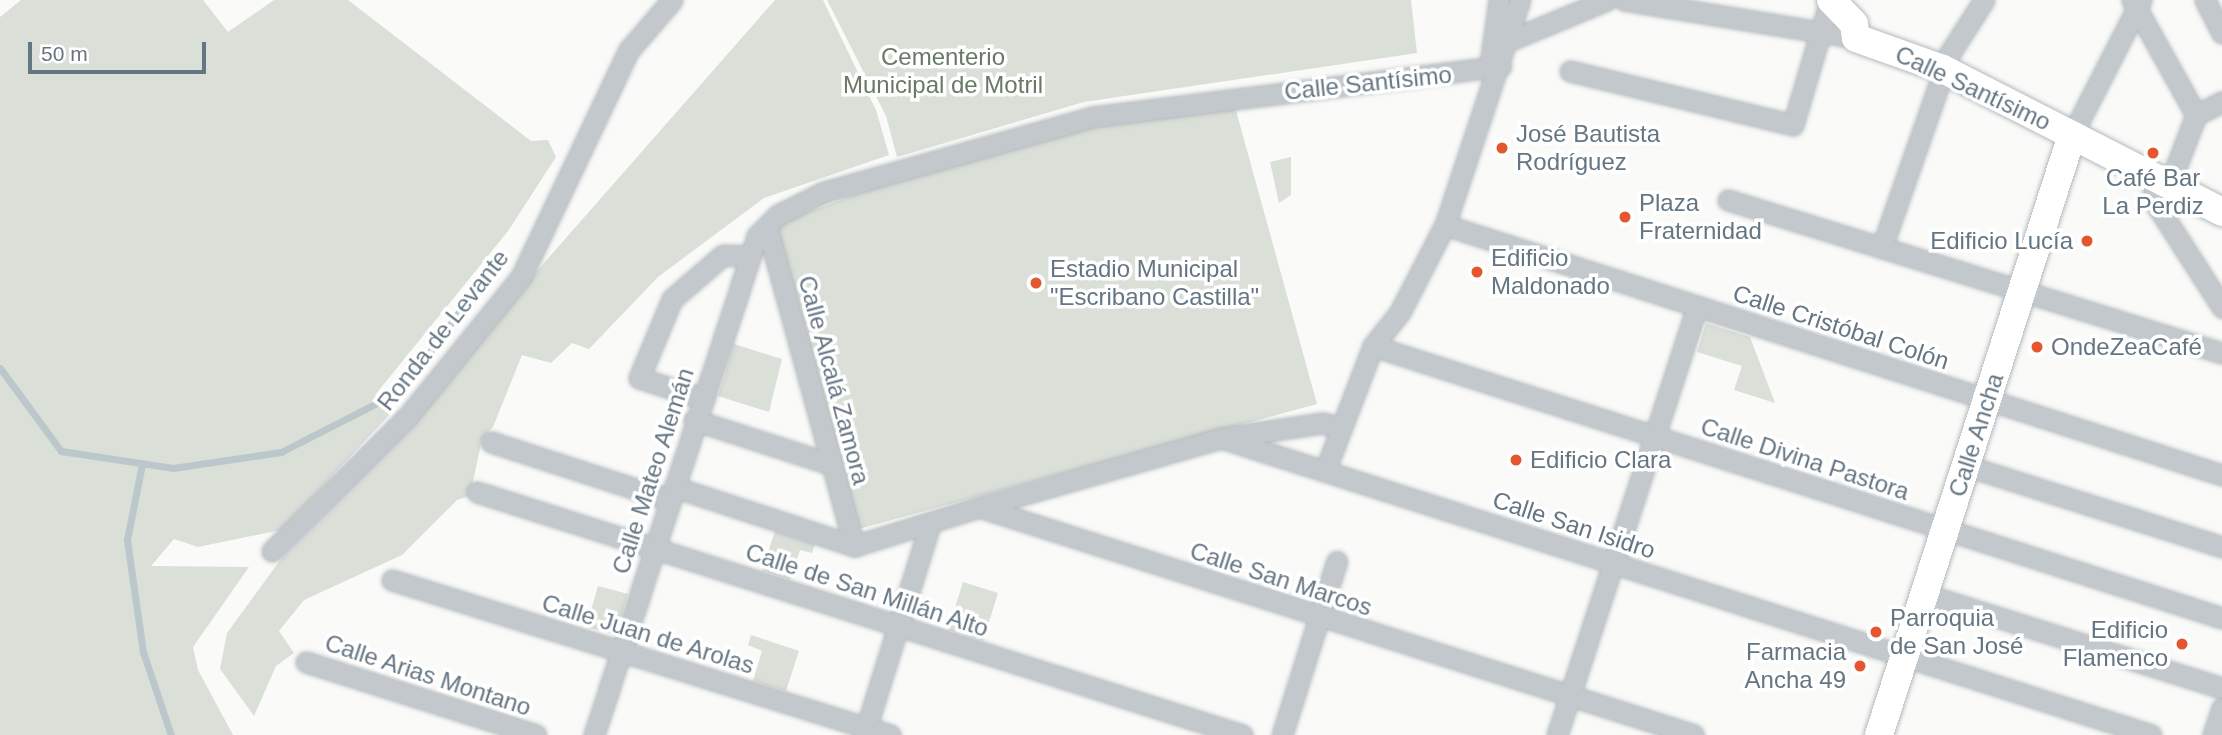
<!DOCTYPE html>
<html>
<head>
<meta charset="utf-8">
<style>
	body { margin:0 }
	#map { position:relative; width:2222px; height:735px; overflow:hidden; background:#fafaf8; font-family:Arial,sans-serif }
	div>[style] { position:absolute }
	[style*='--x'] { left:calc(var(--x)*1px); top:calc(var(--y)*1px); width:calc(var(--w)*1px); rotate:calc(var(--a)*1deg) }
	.green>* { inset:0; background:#dadfd7 }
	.stream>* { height:7px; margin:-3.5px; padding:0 3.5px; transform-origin:3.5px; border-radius:3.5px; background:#bbc7cb }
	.roads { filter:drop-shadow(0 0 2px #b3babf) drop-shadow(0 0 2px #b3babf) }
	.minor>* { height:19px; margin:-9.5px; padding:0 9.5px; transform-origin:9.5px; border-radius:9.5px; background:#c3c8cc }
	.secondary>* { height:28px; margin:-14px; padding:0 14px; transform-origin:14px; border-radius:14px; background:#fff }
	.dots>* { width:19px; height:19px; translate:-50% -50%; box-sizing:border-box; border:4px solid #fff; border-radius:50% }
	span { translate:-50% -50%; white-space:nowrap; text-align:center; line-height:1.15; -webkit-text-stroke:7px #fff; paint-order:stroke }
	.park-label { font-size:24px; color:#687a64 }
	.street-label { font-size:24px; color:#657683 }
	.poi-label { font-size:24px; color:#657683 }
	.left { translate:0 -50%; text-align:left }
	.right { translate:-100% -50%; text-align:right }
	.scale { position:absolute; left:28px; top:42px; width:178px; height:32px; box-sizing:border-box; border:4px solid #657683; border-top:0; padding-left:9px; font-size:21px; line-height:24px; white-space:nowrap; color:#657683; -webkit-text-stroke:5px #fff; paint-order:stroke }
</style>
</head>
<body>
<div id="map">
	<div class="green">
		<i style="clip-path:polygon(21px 0,203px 0,228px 32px,274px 0,348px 0,531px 141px,548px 140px,556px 157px,508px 231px,375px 395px,393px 411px,306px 504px,281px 530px,198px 547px,174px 539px,151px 566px,249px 567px,193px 647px,198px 670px,233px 735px,0 735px,0 17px)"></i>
		<i style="clip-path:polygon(775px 0,823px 0,876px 110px,889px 155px,764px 198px,658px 277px,589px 349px,572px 343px,551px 363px,522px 355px,493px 427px,482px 439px,470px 496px,457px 500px,402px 555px,304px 600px,279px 631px,294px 653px,276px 666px,254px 716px,220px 669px,227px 633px,281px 559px,409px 428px,537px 271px)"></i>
		<i style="clip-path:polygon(827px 0,1411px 0,1417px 53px,1084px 102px,897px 157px,886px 116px)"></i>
		<i style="clip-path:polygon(1235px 107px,1317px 404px,855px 530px,772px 226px,904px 176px,1091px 127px)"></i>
		<i style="clip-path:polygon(1291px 157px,1291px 195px,1279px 203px,1270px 162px)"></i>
		<i style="clip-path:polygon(1706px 323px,1750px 337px,1775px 403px,1734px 390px,1742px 366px,1697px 352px)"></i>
		<i style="clip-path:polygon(734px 344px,782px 359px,769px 412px,718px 396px)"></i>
		<i style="clip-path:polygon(775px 531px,815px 544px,812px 553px,800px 550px,790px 580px,762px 571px)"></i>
		<i style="clip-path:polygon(963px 582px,998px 593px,983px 641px,948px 630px)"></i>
		<i style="clip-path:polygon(598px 586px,628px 594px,616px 635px,586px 627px)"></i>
		<i style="clip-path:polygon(751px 635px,799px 651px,786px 691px,753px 681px,762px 651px,748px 645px)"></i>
	</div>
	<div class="stream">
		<i style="--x:0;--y:368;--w:103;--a:53.7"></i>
		<i style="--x:61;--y:451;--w:113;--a:8.6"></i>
		<i style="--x:173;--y:468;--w:109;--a:-8.4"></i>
		<i style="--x:281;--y:452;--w:136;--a:-27.1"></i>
		<i style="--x:402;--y:390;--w:160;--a:-53.9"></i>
		<i style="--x:142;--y:464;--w:77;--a:101.2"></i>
		<i style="--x:127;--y:540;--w:113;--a:81.9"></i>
		<i style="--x:143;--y:652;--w:88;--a:71.4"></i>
	</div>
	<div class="roads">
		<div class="minor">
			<i style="--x:1624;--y:0;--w:235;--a:9.3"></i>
			<i style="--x:2132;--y:0;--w:132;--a:60.9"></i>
			<i style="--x:2196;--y:115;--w:75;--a:111.1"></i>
			<i style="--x:2205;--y:0;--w:37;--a:63"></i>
			<i style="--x:1508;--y:41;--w:107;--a:-22.5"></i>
			<i style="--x:1490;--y:64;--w:65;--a:-82"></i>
			<i style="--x:1570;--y:71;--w:229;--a:13.6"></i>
			<i style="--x:1793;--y:125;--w:130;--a:-73.5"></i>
			<i style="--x:2196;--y:115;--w:29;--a:-27"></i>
			<i style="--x:2072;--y:135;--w:152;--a:-62.9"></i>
			<i style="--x:2160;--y:180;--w:20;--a:114"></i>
			<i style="--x:2152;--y:198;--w:130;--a:57.3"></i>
			<i style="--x:1728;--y:200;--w:517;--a:17.21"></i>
			<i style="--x:1445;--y:225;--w:816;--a:17.84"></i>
			<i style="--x:767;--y:227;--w:331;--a:74.7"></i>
			<i style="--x:1882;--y:247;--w:206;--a:-70.7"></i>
			<i style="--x:1950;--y:53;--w:63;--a:-57.3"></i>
			<i style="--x:1373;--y:346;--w:892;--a:17.76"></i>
			<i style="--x:701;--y:398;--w:65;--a:-162.1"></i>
			<i style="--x:639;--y:378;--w:86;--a:-67.3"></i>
			<i style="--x:672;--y:299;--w:67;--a:-40.8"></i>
			<i style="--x:723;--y:255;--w:27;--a:2"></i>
			<i style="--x:694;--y:420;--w:143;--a:17.9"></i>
			<i style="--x:1228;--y:437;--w:96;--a:-8.4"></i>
			<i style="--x:1323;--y:423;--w:19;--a:16"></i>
			<i style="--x:491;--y:442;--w:187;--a:18"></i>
			<i style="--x:1967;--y:466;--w:268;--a:17.6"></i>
			<i style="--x:1325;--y:471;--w:134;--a:-69"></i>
			<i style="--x:1373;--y:346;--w:43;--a:-51.5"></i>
			<i style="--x:1400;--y:312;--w:98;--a:-62.7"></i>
			<i style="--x:1445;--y:225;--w:237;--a:-71.6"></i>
			<i style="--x:674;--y:487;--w:189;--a:18.1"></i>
			<i style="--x:477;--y:492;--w:803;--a:17.62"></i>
			<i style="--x:979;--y:507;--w:252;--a:-15.9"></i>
			<i style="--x:1221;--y:438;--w:976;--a:17.71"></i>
			<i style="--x:854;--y:546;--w:131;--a:-17.3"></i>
			<i style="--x:979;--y:507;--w:750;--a:17.69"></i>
			<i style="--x:272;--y:551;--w:192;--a:-44.8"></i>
			<i style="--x:408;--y:416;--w:179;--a:-50.9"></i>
			<i style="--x:521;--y:277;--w:251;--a:-64.6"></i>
			<i style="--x:629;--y:50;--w:66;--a:-49.3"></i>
			<i style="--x:392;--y:580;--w:522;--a:17.29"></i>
			<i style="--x:1924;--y:594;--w:312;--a:17.5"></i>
			<i style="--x:306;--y:662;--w:241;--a:17.6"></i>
			<i style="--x:594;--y:735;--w:525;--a:-71.91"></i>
			<i style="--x:757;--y:236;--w:30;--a:-45"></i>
			<i style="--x:778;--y:215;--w:51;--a:-26.6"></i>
			<i style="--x:824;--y:192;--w:278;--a:-15.6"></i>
			<i style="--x:1092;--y:117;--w:412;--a:-7.1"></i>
			<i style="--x:864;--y:735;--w:220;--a:-72.6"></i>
			<i style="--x:1282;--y:735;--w:182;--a:-72.5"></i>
			<i style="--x:1557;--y:735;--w:451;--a:-71.9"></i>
			<i style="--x:2213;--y:735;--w:28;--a:-72"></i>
		</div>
		<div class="secondary">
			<i style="--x:1831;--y:0;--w:33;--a:46"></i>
			<i style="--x:1854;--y:24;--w:14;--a:82"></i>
			<i style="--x:1856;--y:38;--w:92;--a:19.6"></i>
			<i style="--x:1943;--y:69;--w:314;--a:27.1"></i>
			<i style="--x:1879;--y:735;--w:630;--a:-72.17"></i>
		</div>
	</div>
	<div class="dots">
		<i style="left:1502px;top:148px;background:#e4572e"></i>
		<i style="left:2153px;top:153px;background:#e4572e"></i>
		<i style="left:1625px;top:217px;background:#e4572e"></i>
		<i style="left:2087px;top:241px;background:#e4572e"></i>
		<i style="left:1477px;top:272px;background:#e4572e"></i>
		<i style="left:1036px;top:283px;background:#e4572e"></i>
		<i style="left:2037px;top:347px;background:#e4572e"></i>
		<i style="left:1516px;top:460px;background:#e4572e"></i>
		<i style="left:1876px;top:632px;background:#e4572e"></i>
		<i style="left:2182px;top:644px;background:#e4572e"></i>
		<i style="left:1860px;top:666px;background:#e4572e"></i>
	</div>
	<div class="park-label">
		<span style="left:943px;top:71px">Cementerio<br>Municipal de Motril</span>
	</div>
	<div class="street-label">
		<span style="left:1368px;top:83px;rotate:-6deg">Calle Santísimo</span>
		<span style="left:1973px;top:88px;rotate:25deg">Calle Santísimo</span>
		<span style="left:1841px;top:327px;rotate:18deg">Calle Cristóbal Colón</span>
		<span style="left:443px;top:330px;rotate:-52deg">Ronda de Levante</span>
		<span style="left:834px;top:380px;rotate:75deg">Calle Alcalá Zamora</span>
		<span style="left:1976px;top:435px;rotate:-72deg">Calle Ancha</span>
		<span style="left:1805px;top:459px;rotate:18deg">Calle Divina Pastora</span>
		<span style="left:653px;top:471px;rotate:-72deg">Calle Mateo Alemán</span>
		<span style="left:1574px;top:525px;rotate:18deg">Calle San Isidro</span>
		<span style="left:1281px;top:579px;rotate:18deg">Calle San Marcos</span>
		<span style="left:867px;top:590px;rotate:18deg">Calle de San Millán Alto</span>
		<span style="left:648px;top:634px;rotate:17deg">Calle Juan de Arolas</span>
		<span style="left:428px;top:675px;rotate:18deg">Calle Arias Montano</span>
	</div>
	<div class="poi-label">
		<span class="left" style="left:1516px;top:148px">José Bautista<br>Rodríguez</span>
		<span style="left:2153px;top:192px">Café Bar<br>La Perdiz</span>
		<span class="left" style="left:1639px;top:217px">Plaza<br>Fraternidad</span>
		<span class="right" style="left:2073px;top:241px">Edificio Lucía</span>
		<span class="left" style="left:1491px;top:272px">Edificio<br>Maldonado</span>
		<span class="left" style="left:1050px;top:283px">Estadio Municipal<br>"Escribano Castilla"</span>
		<span class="left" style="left:2051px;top:347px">OndeZeaCafé</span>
		<span class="left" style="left:1530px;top:460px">Edificio Clara</span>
		<span class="left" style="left:1890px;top:632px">Parroquia<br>de San José</span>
		<span class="right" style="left:2168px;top:644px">Edificio<br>Flamenco</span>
		<span class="right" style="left:1846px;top:666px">Farmacia<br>Ancha 49</span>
	</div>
	<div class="scale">50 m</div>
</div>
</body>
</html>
